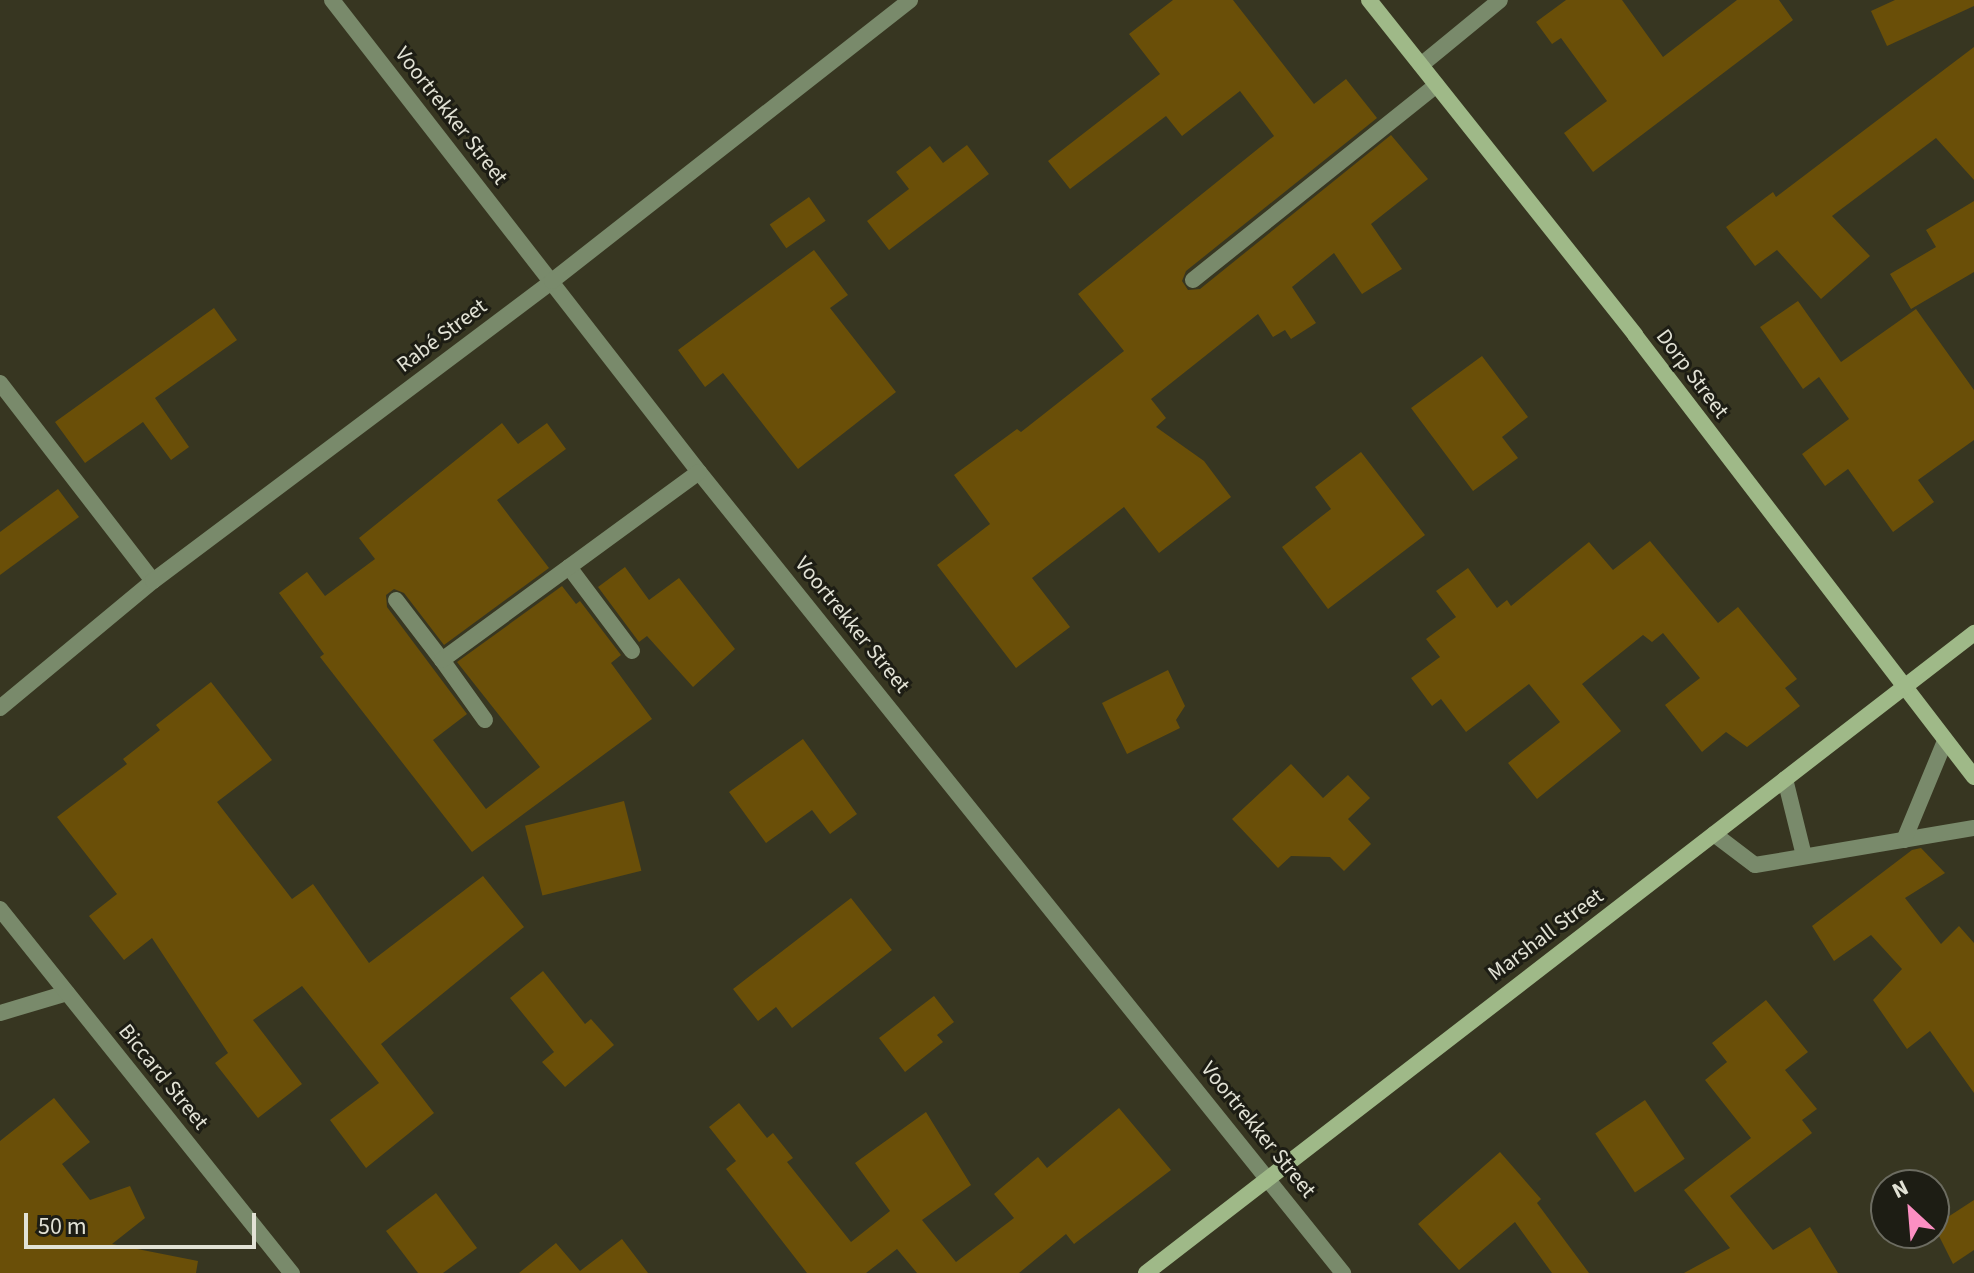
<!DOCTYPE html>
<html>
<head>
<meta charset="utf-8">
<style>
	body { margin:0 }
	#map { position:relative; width:1974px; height:1273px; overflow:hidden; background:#373621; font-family:"Source Sans 3",sans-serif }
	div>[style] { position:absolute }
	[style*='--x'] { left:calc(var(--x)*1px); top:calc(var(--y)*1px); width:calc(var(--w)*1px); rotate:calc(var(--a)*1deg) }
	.building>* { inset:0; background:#6a4f08; transform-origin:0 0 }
	.lane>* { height:16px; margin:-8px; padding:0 8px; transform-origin:8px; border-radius:8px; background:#798a6b }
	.street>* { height:16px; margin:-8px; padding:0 8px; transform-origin:8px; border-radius:8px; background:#798a6b }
	.secondary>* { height:16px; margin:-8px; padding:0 8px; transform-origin:8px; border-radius:8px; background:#9fb988 }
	span { translate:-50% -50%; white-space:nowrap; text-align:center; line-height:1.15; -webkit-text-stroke:6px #1d1d14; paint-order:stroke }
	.street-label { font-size:22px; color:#e2e2d5 }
	.north { position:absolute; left:1870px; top:1169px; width:80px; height:80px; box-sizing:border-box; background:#1d1d14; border:2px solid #6c6c61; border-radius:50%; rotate:334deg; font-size:22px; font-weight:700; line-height:32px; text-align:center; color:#e2e2d5 }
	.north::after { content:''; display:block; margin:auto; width:28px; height:36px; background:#fc8fc2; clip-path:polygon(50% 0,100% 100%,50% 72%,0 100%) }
	.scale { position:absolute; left:24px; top:1213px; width:232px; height:36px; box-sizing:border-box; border:4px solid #e2e2d5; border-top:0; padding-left:10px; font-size:24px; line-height:28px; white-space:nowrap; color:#e2e2d5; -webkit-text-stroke:6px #1d1d14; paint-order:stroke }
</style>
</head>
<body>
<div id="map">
	<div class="building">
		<div style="clip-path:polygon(1173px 0,1233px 0,1314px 104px,1346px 79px,1377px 118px,1186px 271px,1182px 281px,1188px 290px,1200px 289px,1391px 135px,1428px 179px,1371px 224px,1402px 269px,1362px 294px,1334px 253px,1292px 287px,1316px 323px,1291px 339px,1285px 330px,1273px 337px,1258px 314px,1151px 399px,1166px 418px,1156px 427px,1204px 461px,1231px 497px,1159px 553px,1124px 507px,1032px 578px,1070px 627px,1016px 668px,937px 565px,990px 524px,954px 475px,1017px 429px,1021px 432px,1124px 351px,1078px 294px,1274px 136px,1240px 91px,1182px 136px,1166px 116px,1070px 189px,1048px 161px,1160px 74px,1129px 34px)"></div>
		<div style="clip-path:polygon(1566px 0,1622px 0,1663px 57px,1737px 0,1779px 0,1793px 20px,1593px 172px,1564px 133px,1607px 101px,1561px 38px,1552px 44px,1536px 22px)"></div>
		<div style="clip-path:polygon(1895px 0,1974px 0,1974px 6px,1887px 46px,1871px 11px)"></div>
		<div style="clip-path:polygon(1974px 47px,1974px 180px,1936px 138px,1832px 216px,1870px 256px,1821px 299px,1777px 250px,1755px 266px,1726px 227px,1773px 192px,1776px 197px)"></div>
		<div style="clip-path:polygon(967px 145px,989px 174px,889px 250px,867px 221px,909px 189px,896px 172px,930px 146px,943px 163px)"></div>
		<div style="left:809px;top:197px;width:29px;height:48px;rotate:55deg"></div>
		<div style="clip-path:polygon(1974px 201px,1974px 272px,1911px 309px,1890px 274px,1936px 247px,1926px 230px)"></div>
		<div style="clip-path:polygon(814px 250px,848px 295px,830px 308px,896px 392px,798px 469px,723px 373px,705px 387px,678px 350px)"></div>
		<div style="clip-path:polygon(1798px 301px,1841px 362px,1916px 309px,1974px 390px,1974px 440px,1918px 480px,1934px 502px,1893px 532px,1848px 469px,1825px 486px,1802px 454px,1849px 419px,1819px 377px,1803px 389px,1760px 327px)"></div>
		<div style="clip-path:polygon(214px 308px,237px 340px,155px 398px,189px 447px,171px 460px,143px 422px,85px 463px,55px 422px)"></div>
		<div style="clip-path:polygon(1482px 356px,1528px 417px,1502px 437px,1518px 458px,1473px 491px,1411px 408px)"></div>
		<div style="clip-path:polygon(502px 423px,518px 444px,547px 423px,566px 449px,497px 500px,549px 568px,444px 645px,404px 593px,394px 589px,386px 595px,387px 607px,467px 714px,433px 740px,486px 809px,540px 767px,457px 662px,562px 586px,576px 604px,580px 601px,621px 655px,611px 663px,652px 719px,472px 852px,320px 657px,324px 654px,279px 593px,307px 572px,325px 596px,375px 559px,359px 538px)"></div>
		<div style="clip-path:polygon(1361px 452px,1425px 535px,1328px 609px,1282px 547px,1331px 509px,1315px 487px)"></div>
		<div style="clip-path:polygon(58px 489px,79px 517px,0 575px,0 532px)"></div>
		<div style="clip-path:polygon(1650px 541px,1718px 623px,1738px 607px,1797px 679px,1785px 688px,1800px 706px,1747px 747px,1726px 732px,1702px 752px,1665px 705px,1700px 678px,1663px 633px,1652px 642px,1643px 635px,1582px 684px,1621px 731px,1537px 799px,1508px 763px,1560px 722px,1529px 684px,1466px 732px,1441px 699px,1432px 706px,1411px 678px,1440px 657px,1426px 639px,1456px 617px,1436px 591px,1468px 568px,1497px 608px,1507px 600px,1511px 606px,1589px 542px,1613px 570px)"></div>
		<div style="clip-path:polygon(625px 567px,649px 600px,679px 578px,735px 649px,693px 687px,647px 636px,639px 642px,598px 587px)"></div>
		<div style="clip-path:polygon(1168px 670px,1185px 706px,1176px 720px,1180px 728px,1127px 754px,1102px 703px)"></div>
		<div style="clip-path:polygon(211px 682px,272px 760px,217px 802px,292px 899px,313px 884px,369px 963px,483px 876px,524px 927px,381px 1044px,434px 1113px,366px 1168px,330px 1120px,379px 1083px,302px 986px,253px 1020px,302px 1084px,258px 1118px,215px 1063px,228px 1053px,152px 938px,124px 960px,89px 916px,117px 894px,57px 817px,127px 764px,123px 759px,160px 730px,156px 725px)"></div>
		<div style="clip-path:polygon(803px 739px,857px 814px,830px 834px,812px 810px,766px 843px,729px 792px)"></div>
		<div style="clip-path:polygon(1291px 764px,1323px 798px,1348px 775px,1370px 798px,1348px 819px,1371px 844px,1344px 871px,1330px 857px,1291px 856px,1278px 868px,1232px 819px)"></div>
		<div style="left:624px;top:801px;width:72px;height:102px;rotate:76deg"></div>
		<div style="clip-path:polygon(1921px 848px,1945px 873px,1905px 898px,1941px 944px,1959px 926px,1974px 943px,1974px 1093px,1930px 1031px,1907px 1049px,1873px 1000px,1902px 969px,1871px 935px,1834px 961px,1812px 926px,1912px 850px)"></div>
		<div style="clip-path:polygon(851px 898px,892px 950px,792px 1028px,776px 1007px,758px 1021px,733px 989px)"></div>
		<div style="clip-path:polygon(543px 971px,585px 1024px,591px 1019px,614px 1045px,565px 1087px,542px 1062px,554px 1052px,510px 998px)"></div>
		<div style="clip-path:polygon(934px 996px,954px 1022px,937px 1035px,943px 1042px,905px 1072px,879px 1038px)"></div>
		<div style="clip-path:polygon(1766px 1000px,1808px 1052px,1785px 1070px,1817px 1109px,1802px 1120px,1812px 1133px,1730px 1196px,1773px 1250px,1810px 1227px,1838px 1273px,1684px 1273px,1730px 1248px,1684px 1190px,1751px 1138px,1705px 1080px,1727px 1062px,1712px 1043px)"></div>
		<div style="clip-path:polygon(54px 1098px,90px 1142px,62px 1164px,90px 1200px,130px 1186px,145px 1218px,112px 1244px,198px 1261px,196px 1273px,0 1273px,0 1141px)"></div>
		<div style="left:1645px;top:1100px;width:71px;height:60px;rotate:56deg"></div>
		<div style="clip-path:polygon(739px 1103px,767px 1138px,773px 1133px,793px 1158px,787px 1162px,851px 1242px,890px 1211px,855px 1163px,926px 1112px,971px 1185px,922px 1220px,956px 1262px,1014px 1218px,994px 1194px,1038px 1157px,1047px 1168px,1119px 1108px,1171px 1170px,1074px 1244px,1066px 1234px,1019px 1273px,917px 1273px,897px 1249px,866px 1273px,807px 1273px,726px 1169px,736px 1161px,709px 1127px)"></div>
		<div style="clip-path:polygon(1500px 1152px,1541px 1199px,1537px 1203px,1589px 1273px,1552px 1273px,1515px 1222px,1459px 1270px,1418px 1224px)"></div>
		<div style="clip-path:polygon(436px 1193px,477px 1248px,443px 1273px,418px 1273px,386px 1231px)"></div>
		<div style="clip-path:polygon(1974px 1200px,1974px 1250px,1953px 1264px,1934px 1226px)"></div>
		<div style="clip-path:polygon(622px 1239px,648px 1273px,519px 1273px,556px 1243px,580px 1271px)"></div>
	</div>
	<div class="lane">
		<div style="--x:1785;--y:779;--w:79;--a:76.1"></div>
		<div style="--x:1714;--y:834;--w:51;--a:37.1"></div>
		<div style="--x:1755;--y:865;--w:222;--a:-9.6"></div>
		<div style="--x:1904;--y:840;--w:107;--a:-67.5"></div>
		<div style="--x:0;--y:1013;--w:70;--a:-16.6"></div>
	</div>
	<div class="street">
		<div style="--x:332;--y:0;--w:598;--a:52.13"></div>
		<div style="--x:699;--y:472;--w:1028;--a:51.2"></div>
		<div style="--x:1421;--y:65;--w:102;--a:-39.4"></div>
		<div style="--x:1193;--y:280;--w:312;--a:-38.7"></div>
		<div style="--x:0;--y:383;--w:250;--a:52.3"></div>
		<div style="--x:569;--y:567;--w:105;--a:53.1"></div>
		<div style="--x:396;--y:600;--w:76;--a:52.5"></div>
		<div style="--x:0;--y:708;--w:199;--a:-39.7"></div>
		<div style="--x:153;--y:581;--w:499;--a:-36.9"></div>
		<div style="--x:552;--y:281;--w:455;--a:-38.1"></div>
		<div style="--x:485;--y:720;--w:74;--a:-125.6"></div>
		<div style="--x:442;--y:660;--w:318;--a:-36.2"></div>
		<div style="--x:0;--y:909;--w:467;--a:51.3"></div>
	</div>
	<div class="secondary">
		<div style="--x:1369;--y:0;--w:428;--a:51.5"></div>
		<div style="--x:1635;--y:335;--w:557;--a:52.51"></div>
		<div style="--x:1146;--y:1273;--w:1047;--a:-37.7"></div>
	</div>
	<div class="street-label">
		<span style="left:451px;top:116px;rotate:52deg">Voortrekker Street</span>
		<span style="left:442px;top:336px;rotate:-37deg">Rabé Street</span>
		<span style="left:1692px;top:374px;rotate:53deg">Dorp Street</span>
		<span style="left:852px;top:625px;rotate:51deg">Voortrekker Street</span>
		<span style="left:1546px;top:935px;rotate:-37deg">Marshall Street</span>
		<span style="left:163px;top:1077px;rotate:51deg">Biccard Street</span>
		<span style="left:1258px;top:1130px;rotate:51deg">Voortrekker Street</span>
	</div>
	<div class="north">N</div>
	<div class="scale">50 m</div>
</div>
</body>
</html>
